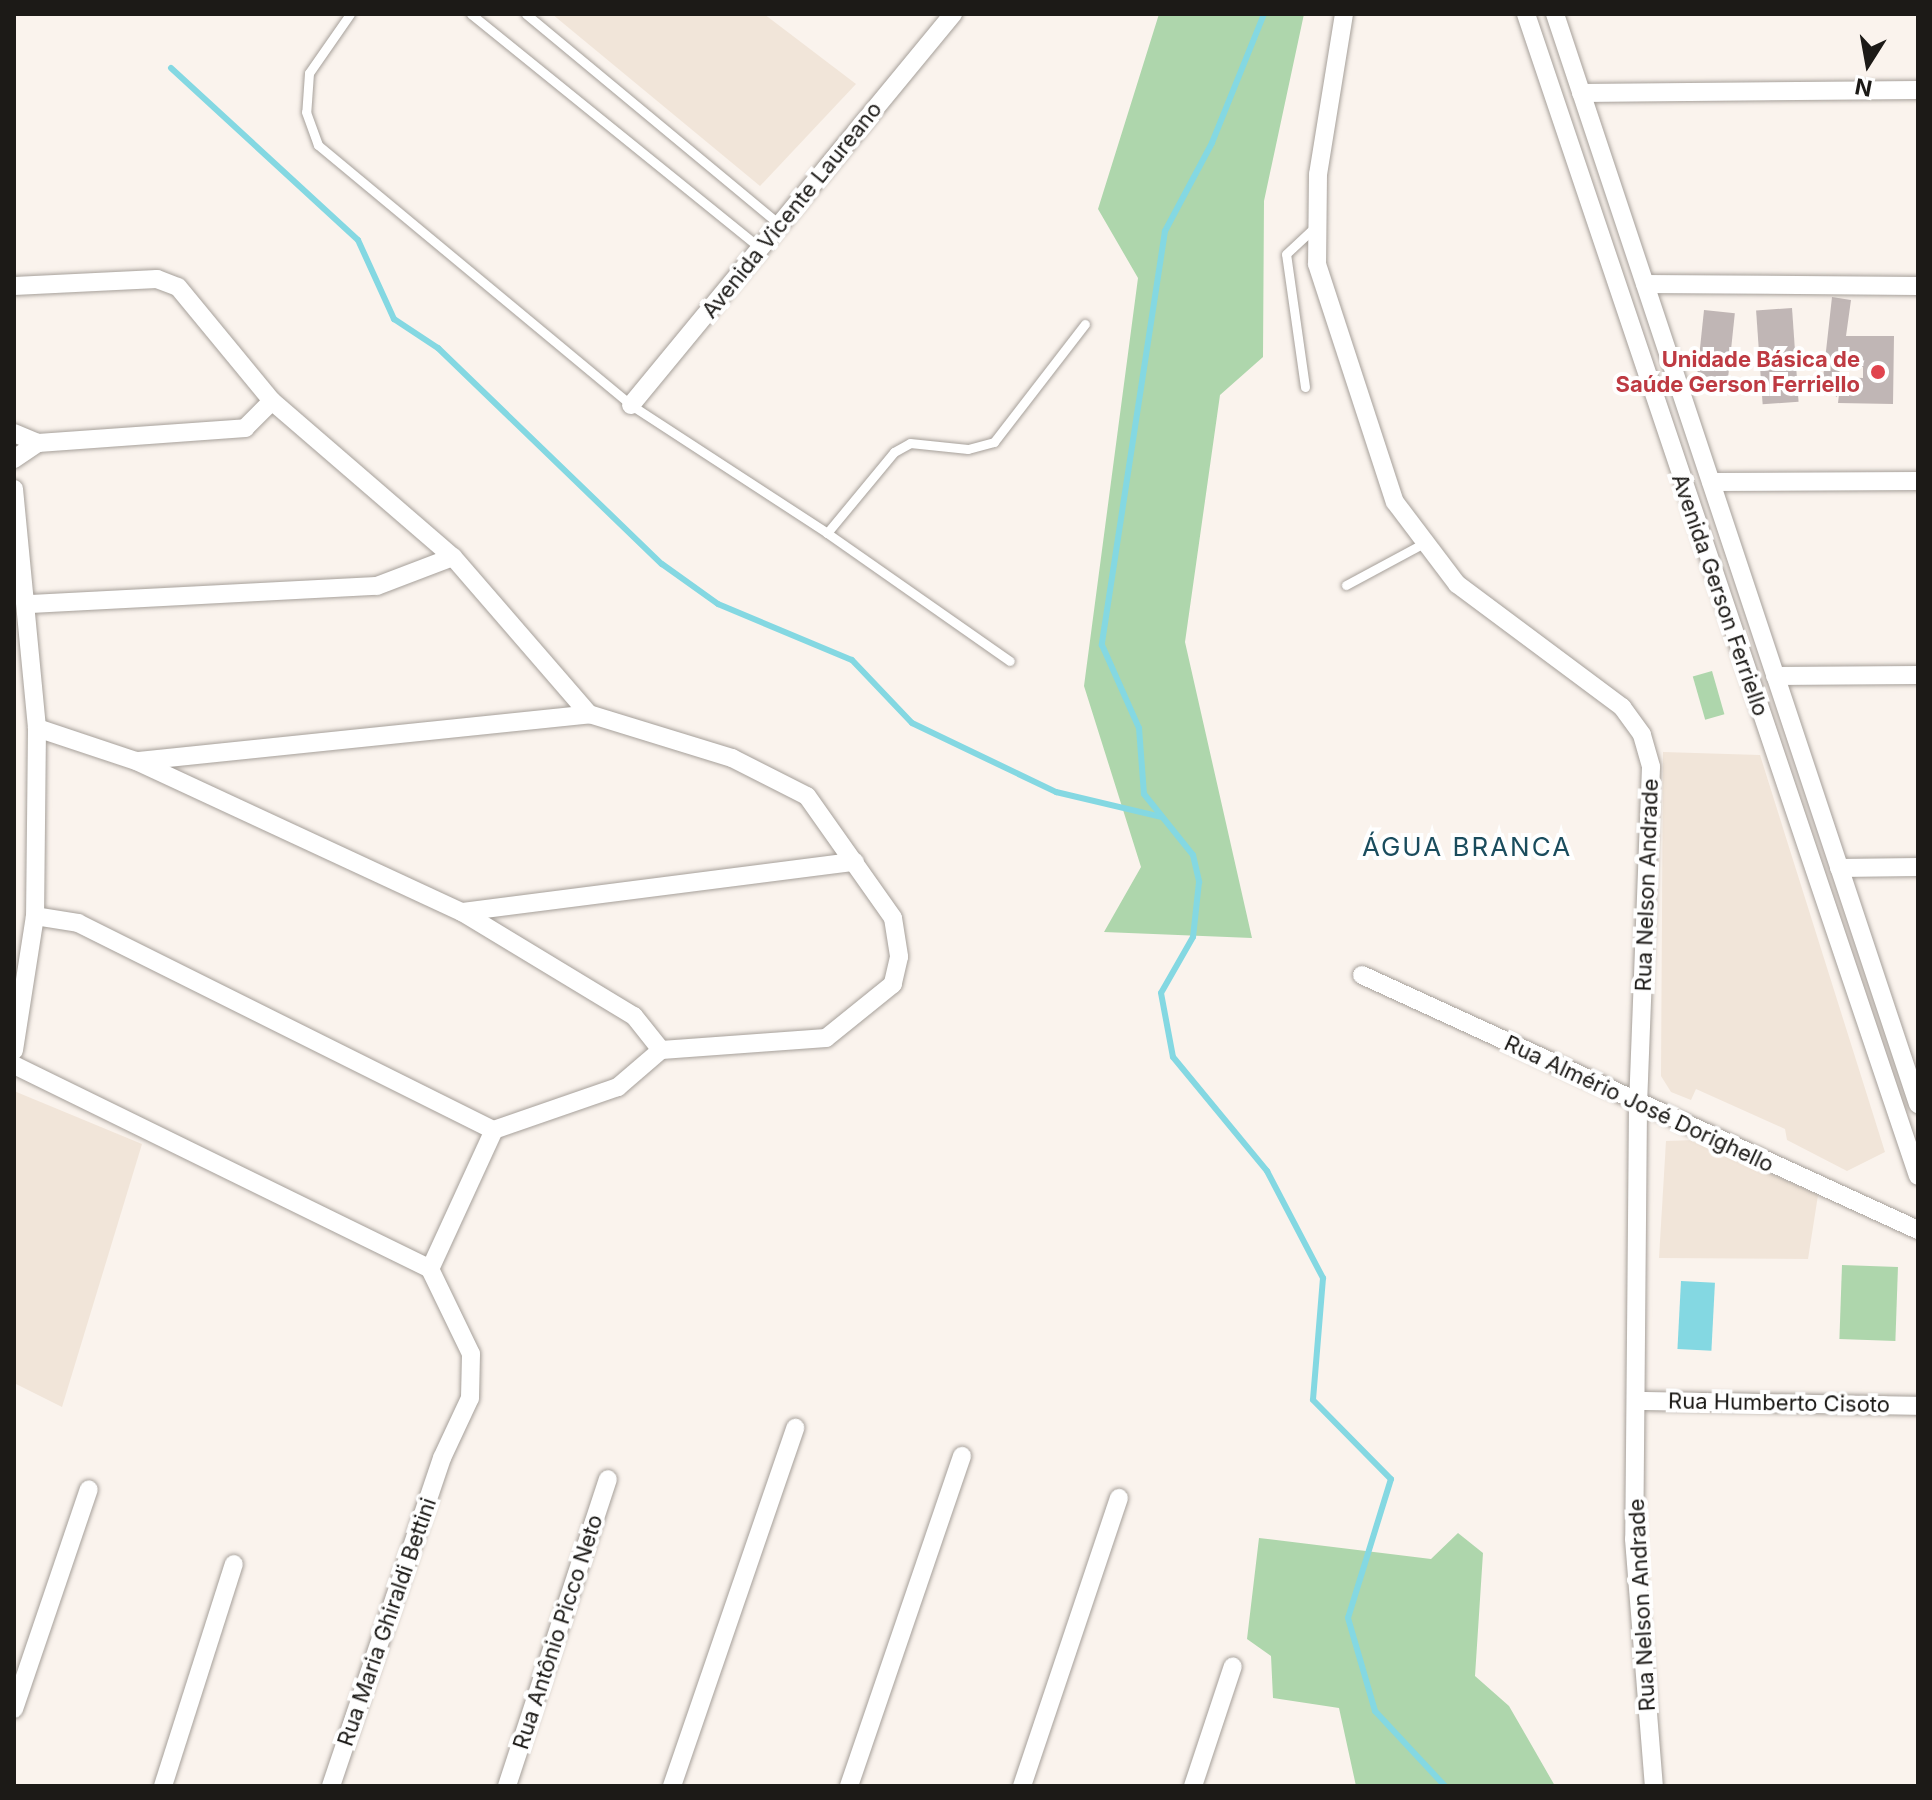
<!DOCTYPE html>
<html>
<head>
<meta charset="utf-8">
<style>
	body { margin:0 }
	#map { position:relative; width:1932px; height:1800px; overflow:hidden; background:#faf3ed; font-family:Inter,sans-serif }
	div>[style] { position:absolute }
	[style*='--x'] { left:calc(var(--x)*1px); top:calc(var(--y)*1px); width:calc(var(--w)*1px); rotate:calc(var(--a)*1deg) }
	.built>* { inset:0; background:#f1e5d9 }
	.green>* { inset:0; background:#aed6ac; transform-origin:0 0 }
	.water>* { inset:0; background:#84d8e2; transform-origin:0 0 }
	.stream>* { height:6px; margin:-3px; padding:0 3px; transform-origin:3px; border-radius:3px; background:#84d8e2 }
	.building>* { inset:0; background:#c0b6b5; transform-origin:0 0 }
	.roads { filter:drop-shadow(0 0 2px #a6a09a) drop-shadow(0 0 2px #a6a09a) }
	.lane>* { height:9px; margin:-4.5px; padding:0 4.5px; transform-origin:4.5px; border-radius:4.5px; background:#fff }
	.street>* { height:18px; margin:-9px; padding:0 9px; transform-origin:9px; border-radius:9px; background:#fff }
	.dots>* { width:22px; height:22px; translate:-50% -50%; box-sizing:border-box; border:4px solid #fff; border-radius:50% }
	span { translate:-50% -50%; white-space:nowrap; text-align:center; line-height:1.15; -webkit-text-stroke:8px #fff; paint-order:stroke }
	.street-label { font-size:22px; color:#1c1a17 }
	.health-label { font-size:22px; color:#be3a42; font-weight:700 }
	.right { translate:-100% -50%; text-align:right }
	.quarter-label { font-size:26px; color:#1a4c5d; letter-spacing:2px }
	.frame { position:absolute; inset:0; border:16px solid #1c1a17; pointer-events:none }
	.north { position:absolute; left:1828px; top:24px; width:80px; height:80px; -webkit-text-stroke:6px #fff; paint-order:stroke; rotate:191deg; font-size:22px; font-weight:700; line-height:32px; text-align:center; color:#1c1a17 }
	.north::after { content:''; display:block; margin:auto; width:28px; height:36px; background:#1c1a17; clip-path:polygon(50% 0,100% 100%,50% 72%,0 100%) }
</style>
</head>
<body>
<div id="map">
	<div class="built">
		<div style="clip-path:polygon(552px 14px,764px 14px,856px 84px,760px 186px)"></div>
		<div style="clip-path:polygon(1663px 752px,1760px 755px,1885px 1152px,1847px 1171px,1787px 1140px,1785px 1129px,1696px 1089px,1691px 1100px,1671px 1092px,1661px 1076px)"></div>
		<div style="clip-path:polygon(14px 1091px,142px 1144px,62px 1407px,14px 1383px)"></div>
		<div style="clip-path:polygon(1695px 1140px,1818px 1195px,1808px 1259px,1659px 1258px,1666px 1141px)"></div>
	</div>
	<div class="green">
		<div style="clip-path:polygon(1159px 14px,1304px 14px,1264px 201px,1263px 357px,1220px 395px,1185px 642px,1252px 938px,1104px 932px,1141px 867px,1084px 686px,1138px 278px,1098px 209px)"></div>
		<div style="left:1712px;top:671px;width:45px;height:20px;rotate:74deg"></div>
		<div style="left:1842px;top:1265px;width:56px;height:74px;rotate:2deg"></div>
		<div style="clip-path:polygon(1458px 1533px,1483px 1553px,1475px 1676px,1509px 1706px,1555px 1786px,1356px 1786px,1339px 1708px,1273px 1698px,1271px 1656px,1247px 1639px,1259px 1538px,1431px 1559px)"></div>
	</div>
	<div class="water">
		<div style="left:1681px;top:1281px;width:34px;height:68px;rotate:3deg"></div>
	</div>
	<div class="stream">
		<div style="--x:1264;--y:14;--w:139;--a:112"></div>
		<div style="--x:1212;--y:143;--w:100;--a:118.1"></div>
		<div style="--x:1165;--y:231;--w:419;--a:98.7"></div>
		<div style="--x:1102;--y:645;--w:91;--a:66"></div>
		<div style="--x:1139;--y:728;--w:66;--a:85.7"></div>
		<div style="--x:1144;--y:794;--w:78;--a:51.2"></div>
		<div style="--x:1193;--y:855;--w:28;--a:77"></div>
		<div style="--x:1199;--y:882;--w:55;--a:96.2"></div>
		<div style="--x:1193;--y:937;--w:64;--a:119.7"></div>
		<div style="--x:1161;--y:993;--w:65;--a:79.4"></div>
		<div style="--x:1173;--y:1057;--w:148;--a:50.5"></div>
		<div style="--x:1267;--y:1171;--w:121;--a:62.4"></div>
		<div style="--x:1323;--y:1278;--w:122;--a:94.7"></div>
		<div style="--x:1313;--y:1400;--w:111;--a:45.4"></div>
		<div style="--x:1391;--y:1479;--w:145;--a:107.2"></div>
		<div style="--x:1348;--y:1618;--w:97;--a:73.8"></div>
		<div style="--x:1375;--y:1711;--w:103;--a:47"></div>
		<div style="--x:171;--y:68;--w:254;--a:42.6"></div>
		<div style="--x:358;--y:240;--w:87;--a:65.5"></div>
		<div style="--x:394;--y:319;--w:53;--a:33.4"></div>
		<div style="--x:438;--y:348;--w:311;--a:44"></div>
		<div style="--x:662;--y:564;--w:69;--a:35.5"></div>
		<div style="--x:718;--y:604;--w:145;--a:22.7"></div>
		<div style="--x:852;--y:660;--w:87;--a:46.4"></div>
		<div style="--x:912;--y:723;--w:160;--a:25.6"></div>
		<div style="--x:1056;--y:792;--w:109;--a:13.3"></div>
	</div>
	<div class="building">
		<div style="clip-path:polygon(1832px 297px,1851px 300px,1846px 336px,1894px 336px,1893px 404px,1838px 403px,1841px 377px,1863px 378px,1863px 367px,1840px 366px,1837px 397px,1822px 387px)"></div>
		<div style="left:1792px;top:308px;width:94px;height:36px;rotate:86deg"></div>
		<div style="left:1704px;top:310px;width:31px;height:66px;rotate:6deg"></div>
	</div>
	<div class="roads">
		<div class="lane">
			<div style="--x:350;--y:14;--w:72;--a:124.8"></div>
			<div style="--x:309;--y:73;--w:39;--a:94"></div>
			<div style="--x:306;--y:112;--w:35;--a:70"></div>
			<div style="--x:318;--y:145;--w:407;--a:39.7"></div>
			<div style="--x:631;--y:405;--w:234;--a:33.1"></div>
			<div style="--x:827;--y:533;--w:105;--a:-50.4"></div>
			<div style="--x:894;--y:452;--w:18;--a:-29"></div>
			<div style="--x:910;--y:443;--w:58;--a:5.9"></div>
			<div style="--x:968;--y:449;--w:27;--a:-15"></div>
			<div style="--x:994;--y:442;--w:149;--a:-52.4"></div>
			<div style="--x:471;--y:14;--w:372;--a:39"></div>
			<div style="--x:526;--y:14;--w:330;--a:39.7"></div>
			<div style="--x:1305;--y:387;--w:134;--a:-98.1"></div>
			<div style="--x:1286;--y:254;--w:41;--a:-43"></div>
			<div style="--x:827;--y:533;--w:223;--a:35"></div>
			<div style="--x:1346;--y:585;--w:86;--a:-28.3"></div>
		</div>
		<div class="street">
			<div style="--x:1344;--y:14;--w:162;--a:99.2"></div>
			<div style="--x:1318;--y:174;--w:90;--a:90.6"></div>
			<div style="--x:1317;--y:264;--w:250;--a:71.9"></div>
			<div style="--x:1395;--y:502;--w:103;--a:52.9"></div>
			<div style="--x:1457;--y:584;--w:206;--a:36.7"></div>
			<div style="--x:1622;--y:707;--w:34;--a:54"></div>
			<div style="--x:1642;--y:735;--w:33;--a:74"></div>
			<div style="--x:1651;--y:767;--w:339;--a:92.2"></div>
			<div style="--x:1638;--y:1106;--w:433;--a:90.5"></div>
			<div style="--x:1634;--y:1539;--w:248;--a:85.4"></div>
			<div style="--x:1526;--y:14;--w:1226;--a:71.36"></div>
			<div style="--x:1555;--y:14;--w:1149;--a:71.58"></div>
			<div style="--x:1581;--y:93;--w:337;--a:-0.5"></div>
			<div style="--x:1645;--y:284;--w:273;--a:0.4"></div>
			<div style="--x:14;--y:286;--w:143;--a:-2.8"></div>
			<div style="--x:157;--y:279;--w:22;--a:21"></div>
			<div style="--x:178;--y:287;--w:148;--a:50.5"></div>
			<div style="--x:272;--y:401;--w:239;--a:40.8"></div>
			<div style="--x:453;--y:557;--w:208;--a:49.1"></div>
			<div style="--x:589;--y:714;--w:150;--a:17.1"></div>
			<div style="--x:732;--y:758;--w:84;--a:26.9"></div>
			<div style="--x:807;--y:796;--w:149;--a:54.8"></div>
			<div style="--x:893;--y:918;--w:39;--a:81"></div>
			<div style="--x:899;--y:957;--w:28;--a:103"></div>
			<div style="--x:893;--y:984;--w:86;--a:141.1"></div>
			<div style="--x:826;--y:1038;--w:165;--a:175.8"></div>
			<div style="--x:661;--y:1050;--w:57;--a:139.3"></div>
			<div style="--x:618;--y:1087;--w:131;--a:160.9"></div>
			<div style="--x:494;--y:1130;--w:153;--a:114.7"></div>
			<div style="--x:631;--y:405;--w:507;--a:-50.53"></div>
			<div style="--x:14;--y:433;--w:26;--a:23"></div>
			<div style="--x:38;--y:443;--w:208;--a:-4.1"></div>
			<div style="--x:245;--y:428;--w:38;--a:-45"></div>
			<div style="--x:14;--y:459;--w:29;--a:-34"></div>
			<div style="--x:1711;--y:482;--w:207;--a:-0.3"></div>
			<div style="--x:14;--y:489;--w:240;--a:84.5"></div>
			<div style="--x:37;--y:728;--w:188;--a:90.6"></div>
			<div style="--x:35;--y:916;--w:136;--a:98.9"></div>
			<div style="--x:30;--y:604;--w:347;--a:-3"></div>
			<div style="--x:377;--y:586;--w:81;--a:-20.9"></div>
			<div style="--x:1775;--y:676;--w:143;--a:-0.4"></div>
			<div style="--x:37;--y:728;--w:104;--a:18.4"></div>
			<div style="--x:136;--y:761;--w:359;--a:24.9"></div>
			<div style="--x:462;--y:912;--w:201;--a:31.2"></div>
			<div style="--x:634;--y:1016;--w:43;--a:51.5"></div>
			<div style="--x:138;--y:761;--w:453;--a:-5.9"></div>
			<div style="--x:1839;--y:868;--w:79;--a:-0.7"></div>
			<div style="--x:462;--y:912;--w:396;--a:-7.3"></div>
			<div style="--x:35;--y:916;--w:44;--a:9.2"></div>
			<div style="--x:78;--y:923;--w:465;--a:26.5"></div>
			<div style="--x:1362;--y:975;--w:612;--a:24.64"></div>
			<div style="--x:14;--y:1065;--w:463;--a:26.1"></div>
			<div style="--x:430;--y:1269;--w:94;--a:64.2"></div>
			<div style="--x:471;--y:1354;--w:44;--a:91.3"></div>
			<div style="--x:470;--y:1398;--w:66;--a:115"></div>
			<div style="--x:442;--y:1458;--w:346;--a:108.7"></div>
			<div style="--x:1640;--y:1401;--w:278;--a:1"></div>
			<div style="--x:14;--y:1709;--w:232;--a:-71.2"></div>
			<div style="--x:163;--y:1786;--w:233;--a:-72.3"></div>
			<div style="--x:507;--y:1786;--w:323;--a:-71.8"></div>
			<div style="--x:672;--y:1786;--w:379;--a:-71"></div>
			<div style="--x:849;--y:1786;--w:349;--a:-71.1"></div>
			<div style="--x:1022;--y:1786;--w:304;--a:-71.4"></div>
			<div style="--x:1193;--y:1786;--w:126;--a:-71.6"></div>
		</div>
	</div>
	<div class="dots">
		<div style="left:1878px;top:372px;background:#e0444e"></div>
	</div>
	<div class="street-label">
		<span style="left:792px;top:210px;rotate:-51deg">Avenida Vicente Laureano</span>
		<span style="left:1720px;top:595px;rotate:71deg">Avenida Gerson Ferriello</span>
		<span style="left:1647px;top:885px;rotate:-88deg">Rua Nelson Andrade</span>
		<span style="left:1639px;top:1104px;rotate:25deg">Rua Almério José Dorighello</span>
		<span style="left:1779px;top:1403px;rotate:1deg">Rua Humberto Cisoto</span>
		<span style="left:1642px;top:1605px;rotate:-93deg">Rua Nelson Andrade</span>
		<span style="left:387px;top:1622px;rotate:-71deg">Rua Maria Ghiraldi Bettini</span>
		<span style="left:558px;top:1632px;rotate:-72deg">Rua Antônio Picco Neto</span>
	</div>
	<div class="health-label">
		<span class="right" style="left:1860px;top:372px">Unidade Básica de<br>Saúde Gerson Ferriello</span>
	</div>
	<div class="quarter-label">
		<span style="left:1467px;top:847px">ÁGUA BRANCA</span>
	</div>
	<div class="frame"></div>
	<div class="north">N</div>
</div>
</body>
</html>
